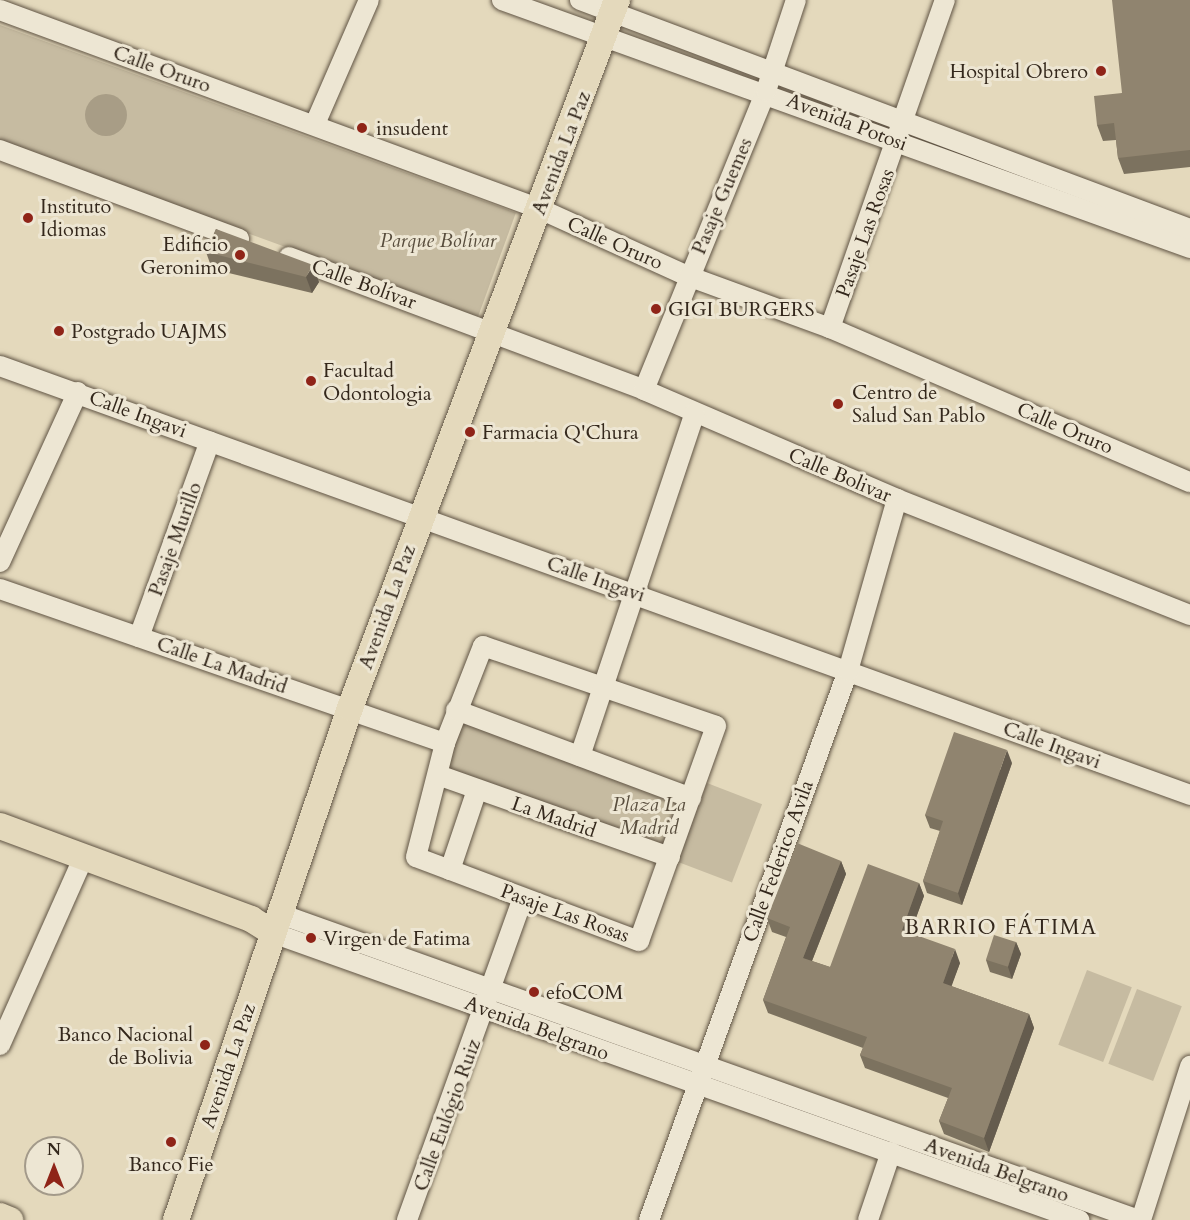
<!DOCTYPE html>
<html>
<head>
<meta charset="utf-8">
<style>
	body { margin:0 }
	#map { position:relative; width:1190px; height:1220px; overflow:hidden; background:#e4d9bc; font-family:Cardo,serif }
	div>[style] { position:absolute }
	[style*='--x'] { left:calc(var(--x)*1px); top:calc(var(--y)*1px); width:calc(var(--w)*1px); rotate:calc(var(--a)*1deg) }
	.green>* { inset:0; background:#c6bba1; transform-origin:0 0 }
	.water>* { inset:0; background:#a89d86 }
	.round { border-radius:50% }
	.roads { filter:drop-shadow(0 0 2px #605444) drop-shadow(0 0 2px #605444) }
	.minor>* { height:20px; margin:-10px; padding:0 10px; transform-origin:10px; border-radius:10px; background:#ede6d3 }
	.major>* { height:26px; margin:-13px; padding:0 13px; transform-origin:13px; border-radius:13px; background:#e4d9bc }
	.wall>* { inset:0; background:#7c725f }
	.shaded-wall>* { inset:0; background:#655c4e }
	.building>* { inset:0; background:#90846f; transform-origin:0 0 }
	.dots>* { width:16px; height:16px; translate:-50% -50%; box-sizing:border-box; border:3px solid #ede6d3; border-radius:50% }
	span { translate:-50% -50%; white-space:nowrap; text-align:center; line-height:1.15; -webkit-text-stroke:6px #ede6d3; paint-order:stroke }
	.street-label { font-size:20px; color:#34281c }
	.poi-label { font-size:20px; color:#34281c }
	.right { translate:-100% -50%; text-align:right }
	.left { translate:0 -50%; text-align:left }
	.park-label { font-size:20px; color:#584d3d; font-style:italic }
	.neighbourhood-label { font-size:21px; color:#34281c; letter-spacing:1.5px }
	.north { position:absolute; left:24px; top:1136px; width:60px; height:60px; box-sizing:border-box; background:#ede6d3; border:2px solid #a39a8a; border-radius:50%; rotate:0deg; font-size:16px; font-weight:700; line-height:24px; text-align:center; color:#34281c }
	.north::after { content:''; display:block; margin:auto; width:21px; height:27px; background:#8f2418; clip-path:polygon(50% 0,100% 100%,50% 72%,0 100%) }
</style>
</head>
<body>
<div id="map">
	<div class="green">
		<div style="left:0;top:25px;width:549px;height:111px;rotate:20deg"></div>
		<div style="left:462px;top:723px;width:238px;height:50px;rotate:19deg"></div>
		<div style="left:707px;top:783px;width:59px;height:84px;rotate:21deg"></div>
		<div style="left:1087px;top:970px;width:48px;height:80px;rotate:21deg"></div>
		<div style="left:1137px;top:989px;width:48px;height:80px;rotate:21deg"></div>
	</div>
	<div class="water">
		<div class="round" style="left:85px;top:94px;width:42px;height:42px"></div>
	</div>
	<div class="roads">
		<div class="minor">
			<div style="--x:502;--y:0;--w:731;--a:19.82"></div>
			<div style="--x:580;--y:0;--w:652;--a:20.58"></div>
			<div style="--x:0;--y:10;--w:576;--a:20.23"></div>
			<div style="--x:540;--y:209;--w:162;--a:24.4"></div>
			<div style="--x:688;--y:276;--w:151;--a:20.1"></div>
			<div style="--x:830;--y:328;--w:392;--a:23.2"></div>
			<div style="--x:315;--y:124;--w:135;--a:-66.5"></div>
			<div style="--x:0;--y:150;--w:255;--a:20.4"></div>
			<div style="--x:289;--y:257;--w:379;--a:20.5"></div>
			<div style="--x:644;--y:390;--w:275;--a:23.3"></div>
			<div style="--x:897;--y:499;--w:315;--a:21.6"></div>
			<div style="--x:830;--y:328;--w:348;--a:-70.7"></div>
			<div style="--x:0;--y:366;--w:1265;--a:19.82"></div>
			<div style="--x:644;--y:390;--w:323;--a:-67.8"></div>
			<div style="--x:766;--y:91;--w:96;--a:-71.8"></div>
			<div style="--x:0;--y:562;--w:187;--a:-65.4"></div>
			<div style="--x:0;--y:589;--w:471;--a:19.1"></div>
			<div style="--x:139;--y:637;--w:208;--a:-70.1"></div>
			<div style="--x:483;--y:646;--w:246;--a:18.9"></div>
			<div style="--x:716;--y:726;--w:228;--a:109.7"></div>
			<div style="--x:639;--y:941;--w:238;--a:-159.4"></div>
			<div style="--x:416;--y:857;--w:118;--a:-75.7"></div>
			<div style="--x:445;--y:743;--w:104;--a:-68.6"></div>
			<div style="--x:456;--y:710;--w:251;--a:20.5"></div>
			<div style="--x:580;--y:756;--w:362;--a:-71.5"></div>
			<div style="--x:438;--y:775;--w:246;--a:19.5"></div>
			<div style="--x:450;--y:870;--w:84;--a:-71.4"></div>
			<div style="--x:280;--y:914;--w:912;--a:19.61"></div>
			<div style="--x:273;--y:933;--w:856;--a:19.6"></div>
			<div style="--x:0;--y:1045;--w:207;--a:-66"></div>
			<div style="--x:407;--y:1220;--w:342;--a:-70.2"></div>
			<div style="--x:649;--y:1220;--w:584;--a:-70.08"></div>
			<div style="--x:848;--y:671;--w:179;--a:-74.1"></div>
			<div style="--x:868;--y:1220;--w:72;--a:-71.3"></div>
			<div style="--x:1141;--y:1220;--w:162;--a:-72.3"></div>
		</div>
		<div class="major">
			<div style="--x:0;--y:826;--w:268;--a:20.3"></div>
			<div style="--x:251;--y:919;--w:26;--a:32"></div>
			<div style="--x:0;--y:1216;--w:11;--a:22"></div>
			<div style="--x:176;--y:1220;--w:541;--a:-71.23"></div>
			<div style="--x:350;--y:708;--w:757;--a:-69.34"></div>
		</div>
	</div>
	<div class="wall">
		<div style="clip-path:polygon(1190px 0,1190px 167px,1124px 174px,1118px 158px,1116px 140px,1103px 141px,1097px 125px,1122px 93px)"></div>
		<div style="clip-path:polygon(216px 229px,319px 282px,312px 293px,212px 269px,206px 252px)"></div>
		<div style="clip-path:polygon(1012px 763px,962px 905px,927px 893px,923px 881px,940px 831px,930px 828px,925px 815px)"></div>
		<div style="clip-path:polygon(841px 861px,846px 874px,812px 961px,830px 967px,919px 883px,924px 896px,910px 933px,960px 963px,951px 986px,1029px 1014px,1034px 1028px,989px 1152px,944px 1134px,939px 1121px,948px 1098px,865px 1068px,860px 1055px,863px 1048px,768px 1013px,763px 1000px,786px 937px,772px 932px,767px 918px)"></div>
		<div style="clip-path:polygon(1016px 942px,1021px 954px,1012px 979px,990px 972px,986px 960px)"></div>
	</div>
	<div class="shaded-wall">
		<div style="clip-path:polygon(313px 265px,319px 282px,312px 293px,306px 277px)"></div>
		<div style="clip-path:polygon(1007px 750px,1012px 763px,962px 905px,958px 893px)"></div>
		<div style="clip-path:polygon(841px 861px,846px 874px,808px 971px,803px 958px)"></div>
		<div style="clip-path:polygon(919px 883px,924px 896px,907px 943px,902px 930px)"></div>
		<div style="clip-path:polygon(1016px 942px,1021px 954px,1012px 979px,1008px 967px)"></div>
		<div style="clip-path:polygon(955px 949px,960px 963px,948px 996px,943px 983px)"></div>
		<div style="clip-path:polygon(1029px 1014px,1034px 1028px,989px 1152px,984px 1138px)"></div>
	</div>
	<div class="building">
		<div style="clip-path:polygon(1112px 0,1190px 0,1190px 150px,1118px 158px,1114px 123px,1097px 125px,1094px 96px,1122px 93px)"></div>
		<div style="clip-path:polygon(216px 229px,313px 265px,306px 277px,206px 252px)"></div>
		<div style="clip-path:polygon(954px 732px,1007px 750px,958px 893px,923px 881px,943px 821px,925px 815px)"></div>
		<div style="clip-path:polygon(797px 843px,841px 861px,803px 958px,830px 967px,868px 864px,919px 883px,902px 930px,955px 949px,943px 983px,1029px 1014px,984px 1138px,939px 1121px,952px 1088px,860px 1055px,867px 1037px,763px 1000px,790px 927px,767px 918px)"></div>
		<div style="left:994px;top:935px;width:23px;height:26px;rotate:18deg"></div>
	</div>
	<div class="dots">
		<div style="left:1101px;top:71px;background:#8f2418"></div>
		<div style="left:362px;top:128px;background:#8f2418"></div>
		<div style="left:28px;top:218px;background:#8f2418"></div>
		<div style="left:240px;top:255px;background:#8f2418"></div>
		<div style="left:656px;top:309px;background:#8f2418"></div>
		<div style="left:59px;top:331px;background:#8f2418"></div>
		<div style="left:311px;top:381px;background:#8f2418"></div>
		<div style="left:838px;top:404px;background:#8f2418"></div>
		<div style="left:470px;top:432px;background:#8f2418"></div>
		<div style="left:311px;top:938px;background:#8f2418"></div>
		<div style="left:534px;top:992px;background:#8f2418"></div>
		<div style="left:205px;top:1045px;background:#8f2418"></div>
		<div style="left:171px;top:1142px;background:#8f2418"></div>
	</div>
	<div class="street-label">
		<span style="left:162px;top:69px;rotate:20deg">Calle Oruro</span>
		<span style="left:847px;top:122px;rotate:21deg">Avenida Potosi</span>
		<span style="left:561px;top:153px;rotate:-69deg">Avenida La Paz</span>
		<span style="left:722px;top:196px;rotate:-67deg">Pasaje Guemes</span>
		<span style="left:865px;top:233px;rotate:-70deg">Pasaje Las Rosas</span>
		<span style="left:615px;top:243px;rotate:24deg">Calle Oruro</span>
		<span style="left:364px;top:284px;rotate:20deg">Calle Bolívar</span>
		<span style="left:138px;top:414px;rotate:20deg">Calle Ingavi</span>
		<span style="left:1065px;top:428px;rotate:23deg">Calle Oruro</span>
		<span style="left:840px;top:475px;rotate:23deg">Calle Bolivar</span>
		<span style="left:175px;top:539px;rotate:-70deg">Pasaje Murillo</span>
		<span style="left:596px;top:579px;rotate:19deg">Calle Ingavi</span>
		<span style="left:387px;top:607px;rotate:-70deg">Avenida La Paz</span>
		<span style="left:222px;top:665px;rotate:19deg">Calle La Madrid</span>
		<span style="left:1052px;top:745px;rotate:20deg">Calle Ingavi</span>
		<span style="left:554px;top:817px;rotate:19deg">La Madrid</span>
		<span style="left:778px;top:861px;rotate:-70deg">Calle Federico Avila</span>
		<span style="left:565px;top:913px;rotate:20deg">Pasaje Las Rosas</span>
		<span style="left:537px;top:1028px;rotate:20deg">Avenida Belgrano</span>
		<span style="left:228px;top:1066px;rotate:-71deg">Avenida La Paz</span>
		<span style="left:447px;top:1115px;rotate:-70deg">Calle Eulógio Ruiz</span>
		<span style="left:997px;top:1170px;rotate:20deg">Avenida Belgrano</span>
	</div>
	<div class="poi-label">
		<span class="right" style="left:1088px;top:71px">Hospital Obrero</span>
		<span class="left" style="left:376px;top:128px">insudent</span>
		<span class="left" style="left:40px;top:218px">Instituto<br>Idiomas</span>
		<span class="right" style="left:228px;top:256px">Edificio<br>Geronimo</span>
		<span class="left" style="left:668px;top:309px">GIGI BURGERS</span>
		<span class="left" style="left:71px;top:331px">Postgrado UAJMS</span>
		<span class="left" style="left:323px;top:382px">Facultad<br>Odontologia</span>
		<span class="left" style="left:852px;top:404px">Centro de<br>Salud San Pablo</span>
		<span class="left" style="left:482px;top:432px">Farmacia Q'Chura</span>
		<span class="left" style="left:323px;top:938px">Virgen de Fatima</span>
		<span class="left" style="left:546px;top:992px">efoCOM</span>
		<span class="right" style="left:193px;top:1046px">Banco Nacional<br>de Bolivia</span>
		<span style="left:171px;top:1164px">Banco Fie</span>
	</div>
	<div class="park-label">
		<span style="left:438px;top:240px">Parque Bolívar</span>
		<span style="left:649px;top:816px">Plaza La<br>Madrid</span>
	</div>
	<div class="neighbourhood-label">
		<span style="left:1001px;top:928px">BARRIO FÁTIMA</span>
	</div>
	<div class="north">N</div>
</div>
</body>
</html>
